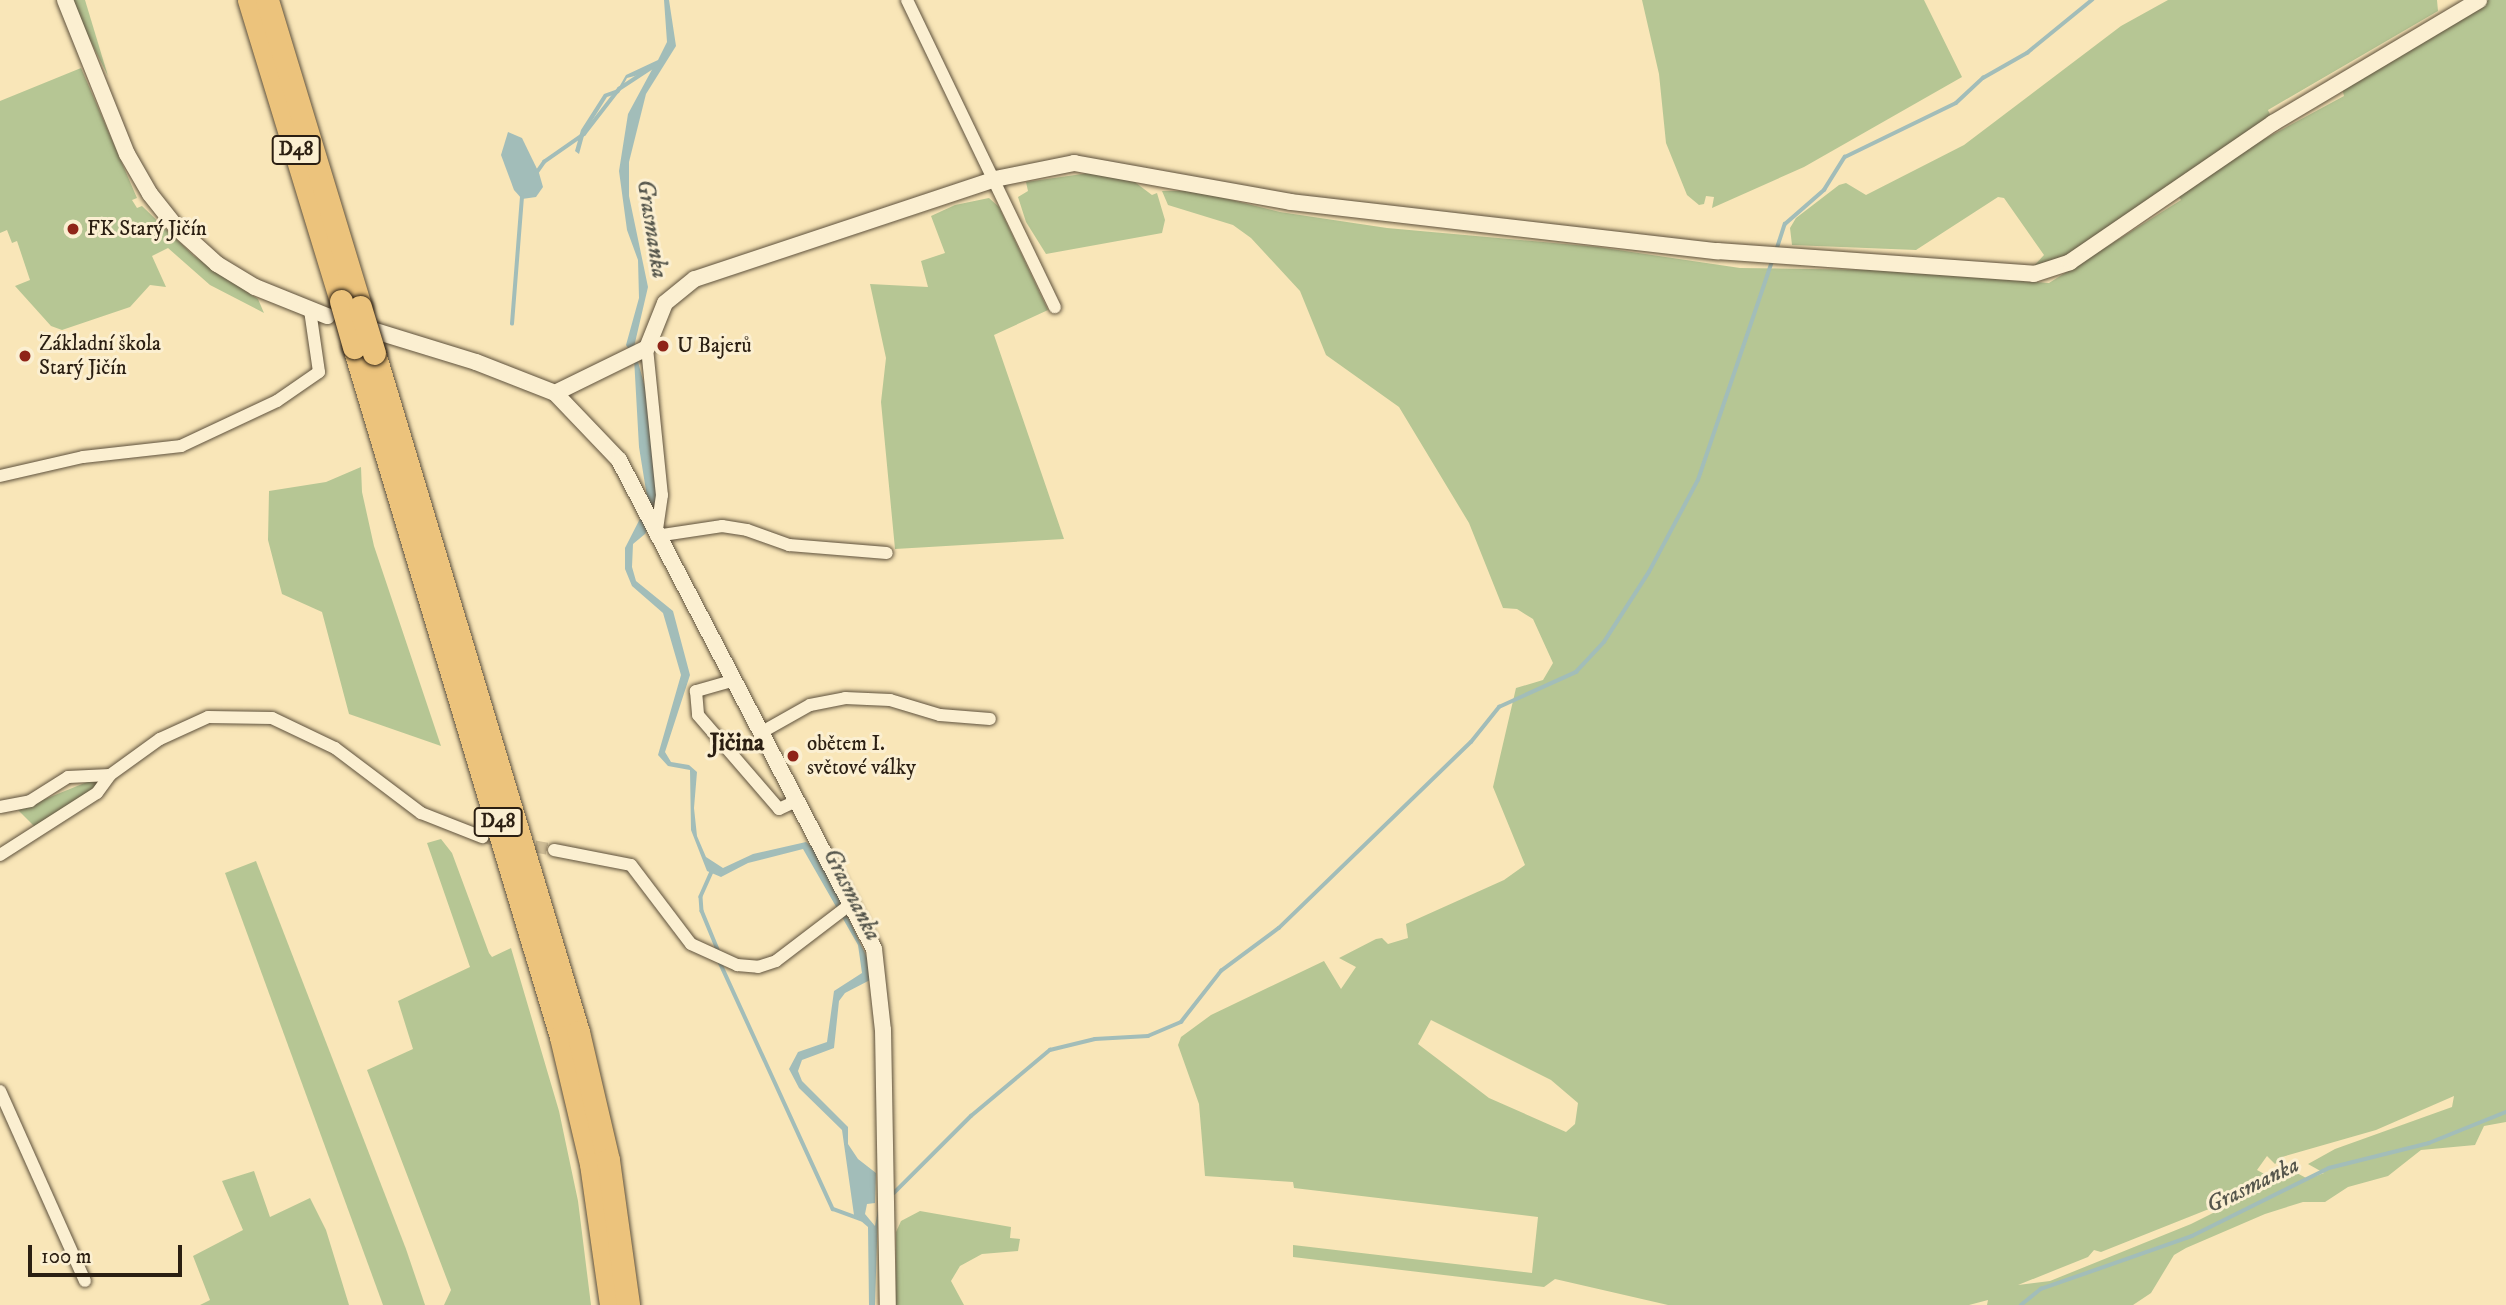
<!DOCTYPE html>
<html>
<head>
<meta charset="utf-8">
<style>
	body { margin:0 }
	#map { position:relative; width:2506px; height:1305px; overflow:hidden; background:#f9e6b8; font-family:"IM FELL DW Pica",serif }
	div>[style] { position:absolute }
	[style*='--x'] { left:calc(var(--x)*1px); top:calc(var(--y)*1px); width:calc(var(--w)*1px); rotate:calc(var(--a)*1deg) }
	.green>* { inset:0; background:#b6c694 }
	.water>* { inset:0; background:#a2bdb9 }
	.stream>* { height:3.5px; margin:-1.75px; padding:0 1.75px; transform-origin:1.75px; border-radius:1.75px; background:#a2bdb9 }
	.minor-tunnel>* { height:12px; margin-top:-6px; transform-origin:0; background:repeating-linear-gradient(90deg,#d0be97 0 12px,transparent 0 18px) }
	.roads { filter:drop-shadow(0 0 2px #5e513c) drop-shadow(0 0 2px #5e513c) }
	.minor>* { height:12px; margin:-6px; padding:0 6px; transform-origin:6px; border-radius:6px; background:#fbefd1 }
	.tertiary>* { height:16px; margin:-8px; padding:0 8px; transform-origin:8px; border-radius:8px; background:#fbefd1 }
	.motorway>* { height:23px; margin:-11.5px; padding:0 11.5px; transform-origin:11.5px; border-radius:11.5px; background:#ecc37c }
	.bridges { filter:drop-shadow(0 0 2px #2b1f12) drop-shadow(0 0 2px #2b1f12) }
	.motorway-bridge>* { height:23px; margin:-11.5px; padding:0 11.5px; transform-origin:11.5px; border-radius:11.5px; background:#ecc37c }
	.dots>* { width:19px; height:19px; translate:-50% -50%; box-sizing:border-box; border:4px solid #fbefd1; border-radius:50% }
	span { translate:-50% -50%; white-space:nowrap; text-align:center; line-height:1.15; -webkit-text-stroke:6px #fbefd1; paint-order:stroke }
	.shield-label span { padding:2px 5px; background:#fbefd1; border:2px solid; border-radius:5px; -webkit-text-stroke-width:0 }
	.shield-label { font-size:19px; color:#2b1f12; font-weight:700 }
	.poi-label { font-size:21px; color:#2b1f12 }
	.left { translate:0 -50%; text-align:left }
	.water-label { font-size:23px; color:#55564c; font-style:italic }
	.quarter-label { font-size:24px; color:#2b1f12; font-weight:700 }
	.scale { position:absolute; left:28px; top:1245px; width:154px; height:32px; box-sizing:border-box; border:4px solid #2b1f12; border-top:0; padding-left:9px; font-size:21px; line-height:24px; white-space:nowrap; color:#2b1f12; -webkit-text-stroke:5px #fbefd1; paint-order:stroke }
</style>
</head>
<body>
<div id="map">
	<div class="green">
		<div style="clip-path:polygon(70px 0,85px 0,108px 76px)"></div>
		<div style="clip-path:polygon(1642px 0,1924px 0,1962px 77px,1804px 167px,1712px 208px,1714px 197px,1706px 196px,1704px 204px,1699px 205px,1687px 195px,1666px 143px,1659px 74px)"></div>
		<div style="clip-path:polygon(evenodd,2168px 0,2437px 0,2438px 11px,2268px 110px,2271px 117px,2255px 144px,2344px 96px,2342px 88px,2488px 0,2506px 0,2506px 1122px,2484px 1126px,2475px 1145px,2421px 1150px,2388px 1176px,2348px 1187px,2325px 1202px,2303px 1202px,2265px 1214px,2186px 1248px,2174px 1255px,2151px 1293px,2133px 1305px,1987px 1305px,1988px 1300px,1969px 1305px,1668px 1305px,1555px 1279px,1544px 1287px,1293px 1257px,1293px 1245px,1532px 1273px,1538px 1217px,1294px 1188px,1293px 1182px,1205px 1176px,1199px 1104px,1178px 1045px,1181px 1037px,1211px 1015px,1324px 961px,1341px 989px,1356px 967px,1339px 958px,1376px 939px,1382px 938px,1388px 944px,1408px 938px,1406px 924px,1504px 880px,1525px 865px,1493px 787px,1516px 688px,1543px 680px,1553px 663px,1533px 619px,1517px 609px,1503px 608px,1469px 523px,1399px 407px,1326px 355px,1300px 291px,1251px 238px,1233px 225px,1168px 205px,1162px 191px,1195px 191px,1280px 212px,1387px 228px,1598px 247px,1740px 268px,1874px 270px,2049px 283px,2181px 200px,2172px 186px,2077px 251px,2032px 268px,2044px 255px,2004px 198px,1998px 197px,1916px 250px,1792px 245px,1790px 228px,1796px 218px,1839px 185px,1846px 183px,1866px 195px,1964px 145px,2121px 26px,2168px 0,1431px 1020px,1551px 1080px,1578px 1103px,1575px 1124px,1566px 1132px,1489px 1098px,1418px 1044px,1431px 1020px,2168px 0,2454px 1096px,2452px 1107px,2335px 1149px,2308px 1164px,2324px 1173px,2308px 1179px,2295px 1172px,2191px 1224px,2050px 1281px,2018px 1285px,2088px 1257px,2094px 1250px,2101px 1252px,2209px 1209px,2268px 1176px,2257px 1170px,2267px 1156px,2275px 1164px,2282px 1157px,2376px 1130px,2454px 1096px)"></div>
		<div style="clip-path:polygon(81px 68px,137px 198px,132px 200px,137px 208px,142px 206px,194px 256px,258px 299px,264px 313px,210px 285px,168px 248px,152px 256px,166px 287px,150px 285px,130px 307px,62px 330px,51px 326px,15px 286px,30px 280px,17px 241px,12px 243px,7px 230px,0 233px,0 101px)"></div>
		<div style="clip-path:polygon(1089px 173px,1132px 180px,1152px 195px,1157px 193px,1165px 220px,1162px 233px,1046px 254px,1026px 222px,1018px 197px,1028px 191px,1026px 182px)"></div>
		<div style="clip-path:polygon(989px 198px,999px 207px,1048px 310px,994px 335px,1064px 539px,895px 549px,881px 402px,886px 358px,870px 284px,928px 287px,921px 261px,945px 253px,931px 216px,955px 205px)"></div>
		<div style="clip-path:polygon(361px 467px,362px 492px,374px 546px,441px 746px,349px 714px,322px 612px,282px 594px,268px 540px,269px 491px,326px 482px)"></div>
		<div style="clip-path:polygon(97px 778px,101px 784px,35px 827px,18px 810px)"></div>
		<div style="clip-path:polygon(441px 839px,452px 853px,489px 953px,492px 957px,511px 948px,559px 1111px,578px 1201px,591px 1305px,444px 1305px,451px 1290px,367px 1070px,413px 1049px,398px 1001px,470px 967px,427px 843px)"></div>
		<div style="clip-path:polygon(256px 861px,406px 1249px,425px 1305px,383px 1305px,225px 873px)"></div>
		<div style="clip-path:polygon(254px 1171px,270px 1217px,310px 1198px,326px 1230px,349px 1305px,200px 1305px,210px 1300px,193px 1256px,243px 1230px,222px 1181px)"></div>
		<div style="clip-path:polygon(920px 1211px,1011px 1227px,1010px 1238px,1020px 1239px,1018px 1251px,982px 1254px,960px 1266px,951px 1281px,964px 1305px,896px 1305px,896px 1232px,901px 1221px)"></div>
	</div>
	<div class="water">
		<div style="clip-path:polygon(664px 0,669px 0,676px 46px,646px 94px,629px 162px,629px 196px,648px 287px,634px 347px,650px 406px,657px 498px,654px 517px,645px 534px,633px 544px,632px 567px,636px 581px,673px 611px,690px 675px,665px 752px,671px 762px,689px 765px,697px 772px,694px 808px,697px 836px,706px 857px,723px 868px,753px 854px,806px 842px,817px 851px,869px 962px,870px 980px,845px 993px,839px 1001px,834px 1048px,802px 1060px,798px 1071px,802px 1081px,848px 1127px,848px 1144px,858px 1159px,876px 1173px,875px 1203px,867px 1204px,865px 1214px,875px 1226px,878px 1210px,875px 1305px,869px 1305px,868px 1227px,854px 1215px,842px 1130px,799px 1088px,789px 1069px,798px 1052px,827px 1042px,834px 991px,862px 973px,858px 945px,803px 849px,748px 863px,721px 877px,707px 871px,691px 830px,690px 770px,668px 766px,658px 755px,681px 675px,663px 613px,632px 586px,625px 569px,625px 548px,648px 503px,639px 447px,634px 358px,626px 345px,639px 298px,638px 260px,627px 230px,619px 171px,628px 114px,655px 64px,646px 73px,627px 78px,619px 93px,607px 97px,585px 132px,579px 154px,575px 151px,581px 130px,604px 94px,618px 89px,626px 75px,658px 60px,667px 42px)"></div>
		<div style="clip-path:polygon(508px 132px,522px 138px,539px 173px,543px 187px,536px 197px,522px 199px,514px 190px,501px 155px)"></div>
	</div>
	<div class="stream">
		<div style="--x:535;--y:175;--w:16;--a:-55"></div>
		<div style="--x:544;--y:162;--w:49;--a:-35"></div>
		<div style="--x:584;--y:134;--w:57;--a:-52.1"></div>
		<div style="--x:619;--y:89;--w:45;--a:-33.3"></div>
		<div style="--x:1776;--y:251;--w:28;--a:-72"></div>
		<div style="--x:1785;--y:224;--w:52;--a:-41.1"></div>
		<div style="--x:1824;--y:190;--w:39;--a:-58"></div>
		<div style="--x:1845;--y:157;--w:123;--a:-25.9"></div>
		<div style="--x:1956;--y:103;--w:37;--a:-43"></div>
		<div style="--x:1983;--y:78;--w:51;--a:-29.6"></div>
		<div style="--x:2027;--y:53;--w:84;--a:-39.2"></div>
		<div style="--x:512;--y:324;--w:127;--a:-85.5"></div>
		<div style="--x:712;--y:872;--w:27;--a:114"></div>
		<div style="--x:701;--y:897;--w:14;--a:86"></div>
		<div style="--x:702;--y:911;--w:44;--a:67.5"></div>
		<div style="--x:719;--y:960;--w:274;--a:65.4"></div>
		<div style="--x:833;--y:1209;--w:30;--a:20"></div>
		<div style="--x:894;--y:1193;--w:109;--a:-45"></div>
		<div style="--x:971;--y:1116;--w:103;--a:-39.9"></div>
		<div style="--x:1050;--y:1050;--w:46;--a:-13.7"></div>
		<div style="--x:1095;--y:1039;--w:53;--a:-3.2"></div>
		<div style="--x:1148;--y:1036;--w:36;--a:-23"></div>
		<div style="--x:1181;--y:1022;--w:65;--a:-51.9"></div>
		<div style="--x:1221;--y:971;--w:72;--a:-36.6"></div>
		<div style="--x:1279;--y:928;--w:267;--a:-44.1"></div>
		<div style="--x:1471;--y:742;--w:45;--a:-51.3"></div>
		<div style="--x:1499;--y:707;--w:85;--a:-24.4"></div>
		<div style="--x:1576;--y:672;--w:41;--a:-47"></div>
		<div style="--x:1604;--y:642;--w:83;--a:-57.3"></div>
		<div style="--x:1649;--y:572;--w:104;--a:-62"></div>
		<div style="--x:1698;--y:480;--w:231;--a:-71.3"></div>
		<div style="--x:2021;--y:1305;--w:26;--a:-39"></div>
		<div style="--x:2041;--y:1289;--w:160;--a:-19.3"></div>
		<div style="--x:2192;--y:1236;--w:153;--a:-26.4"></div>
		<div style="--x:2329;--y:1168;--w:103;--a:-14"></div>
		<div style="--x:2429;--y:1143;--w:83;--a:-21.9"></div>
	</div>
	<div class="minor-tunnel">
		<div style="--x:482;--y:837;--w:73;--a:10.2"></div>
	</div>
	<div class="roads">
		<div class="minor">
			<div style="--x:907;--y:0;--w:341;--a:64.3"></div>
			<div style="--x:647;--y:348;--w:148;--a:84.2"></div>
			<div style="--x:662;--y:495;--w:41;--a:98.3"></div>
			<div style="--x:656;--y:536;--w:67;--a:-8.6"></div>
			<div style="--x:722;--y:526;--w:25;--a:9"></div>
			<div style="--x:747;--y:530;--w:45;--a:19.7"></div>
			<div style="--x:789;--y:545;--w:98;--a:4.7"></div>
			<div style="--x:0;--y:476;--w:85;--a:-12.9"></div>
			<div style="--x:83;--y:457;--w:99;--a:-6.4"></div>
			<div style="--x:181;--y:446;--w:106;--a:-25.1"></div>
			<div style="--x:277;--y:401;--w:51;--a:-34.6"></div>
			<div style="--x:319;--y:372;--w:63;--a:-98.3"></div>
			<div style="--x:735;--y:680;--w:41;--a:164.2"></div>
			<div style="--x:696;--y:691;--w:24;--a:85"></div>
			<div style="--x:698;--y:715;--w:124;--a:49.2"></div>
			<div style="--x:779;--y:809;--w:21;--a:-25"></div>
			<div style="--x:762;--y:732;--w:55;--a:-29.4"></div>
			<div style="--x:810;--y:705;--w:36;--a:-11"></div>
			<div style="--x:845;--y:698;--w:45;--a:2.5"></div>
			<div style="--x:890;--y:700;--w:52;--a:16.7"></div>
			<div style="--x:940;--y:715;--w:50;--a:4.6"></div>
			<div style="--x:0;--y:807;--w:31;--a:-11"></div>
			<div style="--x:30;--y:801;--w:45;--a:-32.3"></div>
			<div style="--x:68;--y:777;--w:42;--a:-2.7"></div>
			<div style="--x:554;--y:850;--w:78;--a:11"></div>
			<div style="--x:631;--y:865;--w:99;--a:52.8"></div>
			<div style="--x:691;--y:944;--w:51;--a:24.5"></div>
			<div style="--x:737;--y:965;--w:21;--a:5"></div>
			<div style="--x:758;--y:967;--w:19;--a:-18"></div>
			<div style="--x:776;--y:961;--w:96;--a:-37.3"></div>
			<div style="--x:0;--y:855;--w:115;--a:-32.6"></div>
			<div style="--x:97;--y:793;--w:22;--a:-54"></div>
			<div style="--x:110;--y:775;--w:62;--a:-35.8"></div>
			<div style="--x:160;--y:739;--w:53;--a:-24.6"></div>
			<div style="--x:208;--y:717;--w:64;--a:0.9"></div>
			<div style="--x:272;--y:718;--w:70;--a:25.5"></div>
			<div style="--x:335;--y:748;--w:108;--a:37.1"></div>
			<div style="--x:421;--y:813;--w:66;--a:21.5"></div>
			<div style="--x:0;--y:1091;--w:208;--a:65.9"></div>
		</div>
		<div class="tertiary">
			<div style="--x:65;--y:0;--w:166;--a:68.1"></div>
			<div style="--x:127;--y:154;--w:46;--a:60.1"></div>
			<div style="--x:150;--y:194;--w:43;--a:51.5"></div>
			<div style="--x:177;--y:228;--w:54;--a:42"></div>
			<div style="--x:217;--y:264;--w:44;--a:31.2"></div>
			<div style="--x:255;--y:287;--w:78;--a:21.9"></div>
			<div style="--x:359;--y:326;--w:122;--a:17.1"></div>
			<div style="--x:476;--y:362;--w:85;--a:21.4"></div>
			<div style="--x:555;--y:393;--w:93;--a:46.3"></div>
			<div style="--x:619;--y:460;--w:551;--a:62.46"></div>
			<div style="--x:874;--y:949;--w:81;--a:83.7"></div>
			<div style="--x:883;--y:1030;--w:275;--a:89"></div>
			<div style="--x:555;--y:393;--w:102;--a:-26.1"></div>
			<div style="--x:647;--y:348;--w:48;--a:-68.2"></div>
			<div style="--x:665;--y:303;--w:38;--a:-39"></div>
			<div style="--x:695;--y:279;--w:316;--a:-18.4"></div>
			<div style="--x:995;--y:179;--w:81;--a:-11.4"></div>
			<div style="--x:1074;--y:163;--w:220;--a:10.2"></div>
			<div style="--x:1291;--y:202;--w:429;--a:6.6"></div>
			<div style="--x:1717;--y:251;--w:318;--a:4.1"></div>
			<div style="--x:2034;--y:274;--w:38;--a:-18"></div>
			<div style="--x:2070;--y:262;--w:246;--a:-34.4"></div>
			<div style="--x:2273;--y:123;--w:240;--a:-30.8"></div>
		</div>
		<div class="motorway">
			<div style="--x:249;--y:0;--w:315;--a:73"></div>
			<div style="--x:267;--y:0;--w:321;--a:73.1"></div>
			<div style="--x:354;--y:347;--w:720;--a:73.3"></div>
			<div style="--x:561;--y:1037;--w:130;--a:76.7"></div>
			<div style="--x:591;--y:1164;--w:142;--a:81.9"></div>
			<div style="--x:374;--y:353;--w:709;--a:73.28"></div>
			<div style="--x:578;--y:1032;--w:131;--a:76.8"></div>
			<div style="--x:608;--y:1160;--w:146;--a:82.1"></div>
		</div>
	</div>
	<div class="bridges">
		<div class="motorway-bridge">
			<div style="--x:341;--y:301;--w:48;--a:74.2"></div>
			<div style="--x:360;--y:307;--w:48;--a:73.1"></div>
		</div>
	</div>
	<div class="dots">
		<div style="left:73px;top:229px;background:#8f2418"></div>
		<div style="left:663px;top:346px;background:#8f2418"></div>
		<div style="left:25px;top:356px;background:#8f2418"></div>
		<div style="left:793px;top:756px;background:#8f2418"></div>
	</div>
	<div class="shield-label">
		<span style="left:296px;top:150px">D48</span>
		<span style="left:498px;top:822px">D48</span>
	</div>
	<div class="poi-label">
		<span class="left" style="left:87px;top:229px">FK Starý Jičín</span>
		<span class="left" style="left:39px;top:356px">Základní škola<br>Starý Jičín</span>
		<span class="left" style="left:677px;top:346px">U Bajerů</span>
		<span class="left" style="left:807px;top:756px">obětem I.<br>světové války</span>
	</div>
	<div class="water-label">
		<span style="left:651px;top:229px;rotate:81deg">Grasmanka</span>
		<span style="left:851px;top:895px;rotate:63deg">Grasmanka</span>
		<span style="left:2253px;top:1186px;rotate:-26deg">Grasmanka</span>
	</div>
	<div class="quarter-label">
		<span style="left:737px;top:744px">Jičina</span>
	</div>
	<div class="scale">100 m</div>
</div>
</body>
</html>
